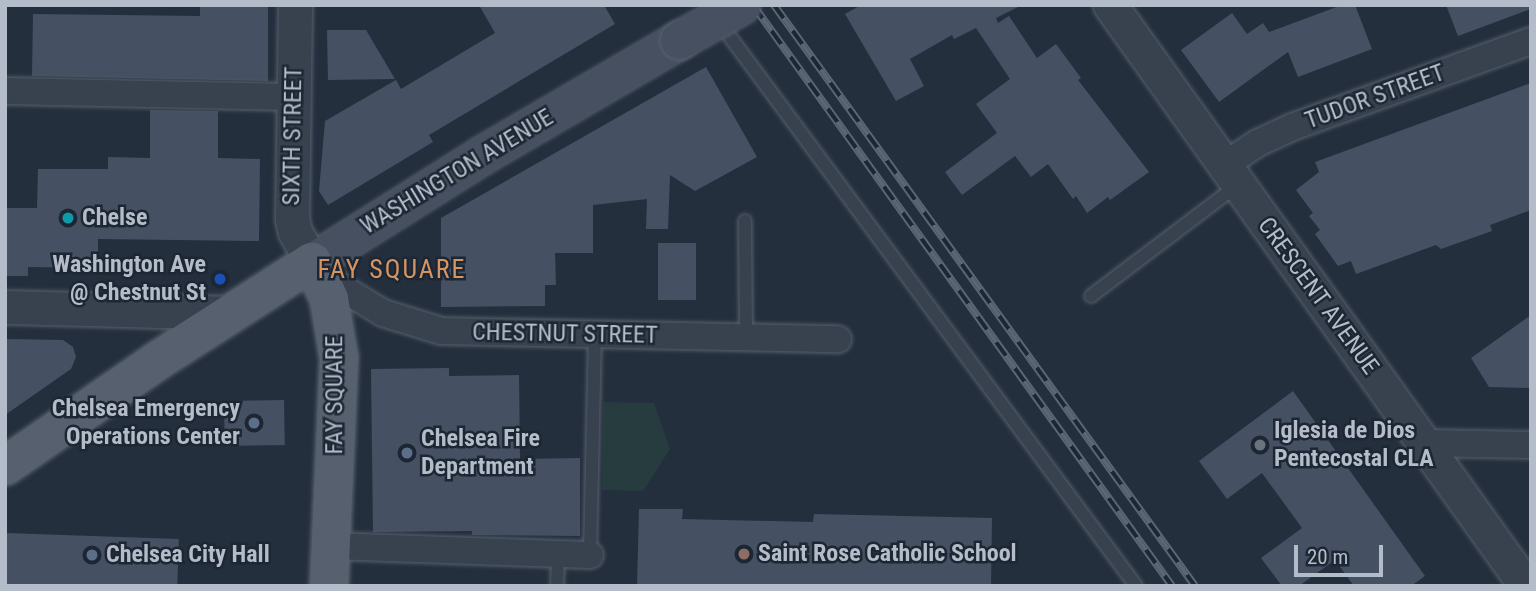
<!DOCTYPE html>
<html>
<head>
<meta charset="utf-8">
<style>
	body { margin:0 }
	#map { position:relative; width:1536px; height:591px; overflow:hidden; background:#242f3e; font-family:"Roboto Condensed",sans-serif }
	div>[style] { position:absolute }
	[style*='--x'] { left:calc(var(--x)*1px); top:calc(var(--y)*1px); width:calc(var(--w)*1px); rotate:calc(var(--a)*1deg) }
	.green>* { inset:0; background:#263c3f }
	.building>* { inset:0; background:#455162; transform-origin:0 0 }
	.roads { filter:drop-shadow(0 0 2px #565f6c) drop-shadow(0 0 2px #565f6c) }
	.service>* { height:12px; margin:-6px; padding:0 6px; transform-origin:6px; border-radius:6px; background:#38414e }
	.minor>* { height:26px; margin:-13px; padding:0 13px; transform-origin:13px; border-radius:13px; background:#38414e }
	.tertiary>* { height:33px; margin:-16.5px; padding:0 16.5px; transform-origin:16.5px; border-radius:16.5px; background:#38414e }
	.secondary>* { height:37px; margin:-18.5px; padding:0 18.5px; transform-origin:18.5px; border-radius:18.5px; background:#465061 }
	.primary>* { height:38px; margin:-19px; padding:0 19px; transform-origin:19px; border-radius:19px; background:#56606e }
	.rail>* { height:8px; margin-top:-4px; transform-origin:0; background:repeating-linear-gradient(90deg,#1d2633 0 16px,#5a6575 0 32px); box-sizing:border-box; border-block:2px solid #5a6575 }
	.bridges { filter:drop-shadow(0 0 2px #565f6c) drop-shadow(0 0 2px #565f6c) }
	.secondary-bridge>* { height:37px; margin:-18.5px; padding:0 18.5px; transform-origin:18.5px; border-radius:18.5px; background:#465061 }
	.dots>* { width:19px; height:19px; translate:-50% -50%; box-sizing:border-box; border:4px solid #1d2633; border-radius:50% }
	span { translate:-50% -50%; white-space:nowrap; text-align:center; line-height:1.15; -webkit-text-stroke:5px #1d2633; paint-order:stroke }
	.street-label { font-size:24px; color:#b4bcc9 }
	.poi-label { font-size:24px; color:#b4bcc9; font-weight:700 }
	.left { translate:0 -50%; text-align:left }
	.right { translate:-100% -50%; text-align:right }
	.neighbourhood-label { font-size:26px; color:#d59563; letter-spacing:2px }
	.frame { position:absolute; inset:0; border:7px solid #b4bcc9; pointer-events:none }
	.scale { position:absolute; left:1294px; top:545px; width:89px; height:32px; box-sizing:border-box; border:4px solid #b4bcc9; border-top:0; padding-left:9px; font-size:21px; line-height:24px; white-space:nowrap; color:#b4bcc9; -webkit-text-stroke:5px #1d2633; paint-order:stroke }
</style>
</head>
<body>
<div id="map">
	<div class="green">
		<div style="clip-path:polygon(603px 402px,654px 403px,670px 449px,643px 491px,602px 490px)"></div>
	</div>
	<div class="building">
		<div style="clip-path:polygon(200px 5px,268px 5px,268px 81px,32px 76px,33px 14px,200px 16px)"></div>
		<div style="clip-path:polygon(479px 5px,604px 5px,615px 24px,429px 135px,433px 142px,328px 205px,319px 191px,325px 121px,396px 80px,401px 89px,495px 33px)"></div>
		<div style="clip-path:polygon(861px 5px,1022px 5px,996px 18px,998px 23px,1009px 16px,1037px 58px,1056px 44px,1081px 78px,1078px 80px,1149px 172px,1110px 200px,1108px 197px,1087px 213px,1076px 196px,1073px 199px,1048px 164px,1031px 177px,1015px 156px,962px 195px,945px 172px,997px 133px,976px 104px,1010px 79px,976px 28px,954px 39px,952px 35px,910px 59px,924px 86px,896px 101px,845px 14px)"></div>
		<div style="clip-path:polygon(1342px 5px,1355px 5px,1372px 49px,1298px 77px,1288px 52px,1219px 102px,1181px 50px,1232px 13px,1247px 34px,1263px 23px,1269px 32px)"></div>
		<div style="clip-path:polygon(1446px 5px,1531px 5px,1531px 9px,1458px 36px)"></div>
		<div style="clip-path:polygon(327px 30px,366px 30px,395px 79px,328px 80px)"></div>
		<div style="clip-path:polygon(706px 67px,757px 157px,695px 191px,670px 175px,668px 229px,646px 229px,647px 199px,593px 205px,593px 253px,555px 253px,556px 285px,545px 285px,545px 306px,441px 307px,441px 218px)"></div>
		<div style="clip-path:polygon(1531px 83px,1531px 210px,1490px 225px,1492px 231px,1441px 249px,1436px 245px,1356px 274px,1351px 261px,1338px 266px,1315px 234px,1320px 230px,1309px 216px,1313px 213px,1296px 190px,1319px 172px,1315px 162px)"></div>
		<div style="clip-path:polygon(150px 110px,218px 111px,218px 158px,260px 159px,259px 241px,98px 239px,98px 268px,28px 267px,28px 276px,5px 276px,5px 208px,37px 208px,38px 169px,108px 169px,108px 157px,150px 158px)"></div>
		<div style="left:658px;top:243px;width:38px;height:57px"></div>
		<div style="clip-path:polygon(1531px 315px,1531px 388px,1489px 387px,1471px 358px)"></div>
		<div style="clip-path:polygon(5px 339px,63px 340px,73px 347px,76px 357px,71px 369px,5px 415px)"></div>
		<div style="clip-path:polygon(449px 368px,449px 376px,519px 375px,520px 459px,580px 458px,580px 536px,472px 535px,472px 531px,373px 532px,371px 369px)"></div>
		<div style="clip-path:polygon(1293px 391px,1425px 576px,1411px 586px,1354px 586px,1335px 560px,1299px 586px,1282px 586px,1261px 558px,1302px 528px,1262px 473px,1227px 499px,1199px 461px)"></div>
		<div style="left:284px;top:400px;width:45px;height:60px;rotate:89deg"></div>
		<div style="clip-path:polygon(639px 509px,683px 509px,682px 519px,813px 522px,814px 514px,992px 518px,991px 586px,637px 586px)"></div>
		<div style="left:5px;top:533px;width:174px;height:53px;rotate:2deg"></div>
	</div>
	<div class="roads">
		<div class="service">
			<div style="--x:719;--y:22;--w:701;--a:53.52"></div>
			<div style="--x:745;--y:221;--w:117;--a:89.5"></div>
			<div style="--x:1091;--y:296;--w:184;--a:-37.1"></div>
			<div style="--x:590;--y:555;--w:219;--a:-88.7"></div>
			<div style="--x:557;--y:586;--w:31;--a:-88"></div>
		</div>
		<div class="minor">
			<div style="--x:5;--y:91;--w:287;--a:1.2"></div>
			<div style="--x:1225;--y:165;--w:40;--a:-34"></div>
			<div style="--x:1258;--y:143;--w:38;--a:-25"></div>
			<div style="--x:1292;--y:127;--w:254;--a:-19.8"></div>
			<div style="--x:318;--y:268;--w:31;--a:40"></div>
			<div style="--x:342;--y:288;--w:48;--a:31.4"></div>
			<div style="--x:383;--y:313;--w:61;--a:17.2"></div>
			<div style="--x:441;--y:331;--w:397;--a:1.2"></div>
			<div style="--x:1424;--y:443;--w:107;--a:1.1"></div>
			<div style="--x:330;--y:546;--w:260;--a:2"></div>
		</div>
		<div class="tertiary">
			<div style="--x:295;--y:5;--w:214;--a:90.8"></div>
			<div style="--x:292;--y:219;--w:13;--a:77"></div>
			<div style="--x:295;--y:232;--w:34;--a:60"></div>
			<div style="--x:1110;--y:5;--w:715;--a:54.4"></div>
			<div style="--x:5;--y:307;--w:226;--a:1.5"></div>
		</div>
		<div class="secondary">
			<div style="--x:312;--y:262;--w:201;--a:-32.2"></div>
			<div style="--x:482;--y:155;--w:228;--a:-30.3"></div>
		</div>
		<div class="primary">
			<div style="--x:5;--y:466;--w:185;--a:-34.6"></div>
			<div style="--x:157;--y:361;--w:184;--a:-32.6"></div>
			<div style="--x:312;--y:262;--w:41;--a:65.3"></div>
			<div style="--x:329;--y:299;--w:60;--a:80.4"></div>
			<div style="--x:339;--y:358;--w:228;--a:92.5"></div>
		</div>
	</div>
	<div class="rail">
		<div style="--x:753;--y:5;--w:716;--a:54.2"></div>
		<div style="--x:774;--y:5;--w:717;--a:54.07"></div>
	</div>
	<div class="bridges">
		<div class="secondary-bridge">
			<div style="--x:679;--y:40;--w:71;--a:-29.4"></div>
		</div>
	</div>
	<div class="dots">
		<div style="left:68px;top:218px;background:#0f9aa8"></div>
		<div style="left:220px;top:279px;background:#1a4fb4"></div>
		<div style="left:254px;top:423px;background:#5c6f8a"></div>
		<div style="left:1260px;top:445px;background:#6b7280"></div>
		<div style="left:407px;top:453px;background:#5c6f8a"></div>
		<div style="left:744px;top:554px;background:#8d6e63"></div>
		<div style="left:92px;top:555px;background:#5c6f8a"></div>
	</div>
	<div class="street-label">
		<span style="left:1375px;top:97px;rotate:-20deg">TUDOR STREET</span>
		<span style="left:293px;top:136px;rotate:-89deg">SIXTH STREET</span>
		<span style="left:457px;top:172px;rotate:-31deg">WASHINGTON AVENUE</span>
		<span style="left:1318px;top:296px;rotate:54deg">CRESCENT AVENUE</span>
		<span style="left:565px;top:334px;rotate:1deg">CHESTNUT STREET</span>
		<span style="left:335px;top:395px;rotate:-90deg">FAY SQUARE</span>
	</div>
	<div class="poi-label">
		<span class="left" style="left:82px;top:218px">Chelse</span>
		<span class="right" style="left:206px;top:279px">Washington Ave<br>@ Chestnut St</span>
		<span class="right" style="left:240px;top:423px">Chelsea Emergency<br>Operations Center</span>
		<span class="left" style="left:1274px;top:445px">Iglesia de Dios<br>Pentecostal CLA</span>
		<span class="left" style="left:421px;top:453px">Chelsea Fire<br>Department</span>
		<span class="left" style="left:758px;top:554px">Saint Rose Catholic School</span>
		<span class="left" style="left:106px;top:555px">Chelsea City Hall</span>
	</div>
	<div class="neighbourhood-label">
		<span style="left:392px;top:270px">FAY SQUARE</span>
	</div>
	<div class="frame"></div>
	<div class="scale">20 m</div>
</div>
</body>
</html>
